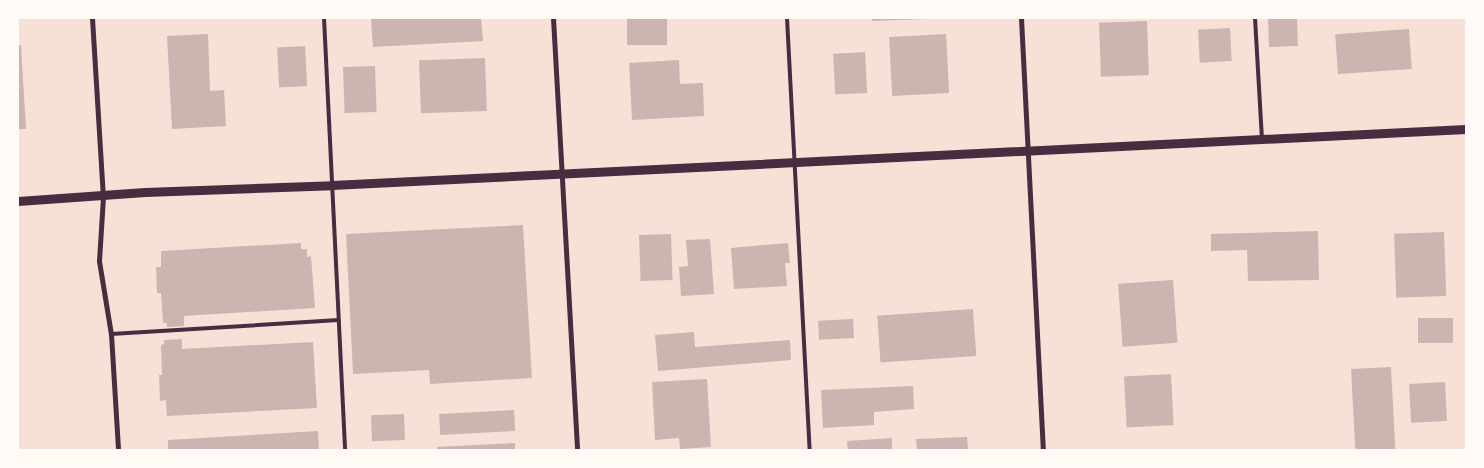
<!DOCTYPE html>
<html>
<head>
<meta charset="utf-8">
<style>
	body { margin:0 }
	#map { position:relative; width:1484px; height:468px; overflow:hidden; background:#f7e1d7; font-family:"Space Grotesk",sans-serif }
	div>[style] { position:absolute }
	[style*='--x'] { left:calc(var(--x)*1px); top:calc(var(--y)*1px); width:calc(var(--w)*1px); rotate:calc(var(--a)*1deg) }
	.building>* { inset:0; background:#ccb4b1; transform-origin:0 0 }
	.service>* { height:4px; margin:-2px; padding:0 2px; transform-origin:2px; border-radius:2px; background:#4a2c40 }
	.minor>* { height:5px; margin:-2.5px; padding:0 2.5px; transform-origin:2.5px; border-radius:2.5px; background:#4a2c40 }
	.tertiary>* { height:9px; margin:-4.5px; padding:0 4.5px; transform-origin:4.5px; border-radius:4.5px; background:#4a2c40 }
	span { translate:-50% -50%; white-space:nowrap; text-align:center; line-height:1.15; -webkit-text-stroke:4px #fffaf5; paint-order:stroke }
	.frame { position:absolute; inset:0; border:19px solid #fffaf5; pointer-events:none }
</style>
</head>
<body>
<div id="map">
	<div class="building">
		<div style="clip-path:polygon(371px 18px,481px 18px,483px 41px,373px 47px)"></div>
		<div style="left:627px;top:18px;width:40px;height:27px"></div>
		<div style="clip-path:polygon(872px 18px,928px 18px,928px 19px,872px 21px)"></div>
		<div style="left:1297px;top:18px;width:28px;height:29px;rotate:88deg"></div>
		<div style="left:1147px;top:21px;width:54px;height:48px;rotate:88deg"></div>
		<div style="left:1230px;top:28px;width:33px;height:32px;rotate:87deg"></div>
		<div style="left:1409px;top:29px;width:40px;height:74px;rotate:86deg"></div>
		<div style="clip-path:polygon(208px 34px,210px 91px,224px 90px,226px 126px,172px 129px,167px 36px)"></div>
		<div style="left:946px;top:34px;width:59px;height:57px;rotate:87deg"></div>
		<div style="clip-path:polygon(18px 45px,21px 45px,26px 129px,18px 129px)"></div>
		<div style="left:305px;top:46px;width:40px;height:28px;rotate:87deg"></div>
		<div style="left:865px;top:52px;width:41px;height:32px;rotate:87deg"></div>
		<div style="left:485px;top:58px;width:53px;height:66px;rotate:88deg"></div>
		<div style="clip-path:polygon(679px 60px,680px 84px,703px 83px,704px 116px,632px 120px,629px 63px)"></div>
		<div style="left:375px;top:66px;width:46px;height:32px;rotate:88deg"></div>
		<div style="clip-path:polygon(523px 225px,532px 378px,430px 384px,429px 370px,353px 374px,346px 234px)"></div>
		<div style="clip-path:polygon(1318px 231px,1319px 280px,1248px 281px,1247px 250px,1211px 251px,1211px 234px)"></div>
		<div style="left:1444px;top:232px;width:64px;height:50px;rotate:88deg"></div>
		<div style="left:671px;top:234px;width:46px;height:32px;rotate:88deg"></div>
		<div style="clip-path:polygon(710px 239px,714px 294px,681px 296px,679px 267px,688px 266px,686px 240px)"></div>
		<div style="clip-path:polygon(301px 243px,301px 249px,307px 249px,307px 257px,311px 256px,315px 308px,184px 316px,184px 326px,167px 327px,167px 323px,163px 323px,161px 293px,157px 293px,156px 267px,161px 267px,161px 251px)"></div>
		<div style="clip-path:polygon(788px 243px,790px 263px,785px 263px,787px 286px,734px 289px,731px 248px)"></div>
		<div style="left:1173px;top:280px;width:63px;height:55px;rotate:86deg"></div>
		<div style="left:973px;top:309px;width:47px;height:96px;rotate:86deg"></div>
		<div style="left:1453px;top:318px;width:25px;height:35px;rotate:90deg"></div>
		<div style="left:853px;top:319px;width:19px;height:35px;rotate:87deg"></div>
		<div style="clip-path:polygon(694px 332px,695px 347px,790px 340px,791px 360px,658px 371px,655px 335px)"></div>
		<div style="clip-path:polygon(182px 339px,182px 349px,313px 342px,317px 408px,167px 416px,166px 400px,160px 401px,159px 375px,162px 375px,161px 345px,164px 344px,164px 340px)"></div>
		<div style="left:1391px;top:367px;width:83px;height:40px;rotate:87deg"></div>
		<div style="left:1171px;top:374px;width:51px;height:47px;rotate:87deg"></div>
		<div style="clip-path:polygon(707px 379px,711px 447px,680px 449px,679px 438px,655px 440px,652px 382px)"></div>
		<div style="left:1445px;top:382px;width:39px;height:36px;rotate:87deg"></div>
		<div style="clip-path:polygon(913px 386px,914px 409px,874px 412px,874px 425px,823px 428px,821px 390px)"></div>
		<div style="left:514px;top:410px;width:21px;height:75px;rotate:87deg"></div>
		<div style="left:404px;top:414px;width:26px;height:33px;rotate:88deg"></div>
		<div style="clip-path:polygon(318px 431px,319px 450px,168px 450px,168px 440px)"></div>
		<div style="clip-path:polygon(967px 437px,968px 450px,917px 450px,916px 439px)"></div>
		<div style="clip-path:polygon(892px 438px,892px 450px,848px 450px,847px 441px)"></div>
		<div style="clip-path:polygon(515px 443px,515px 450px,437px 450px,437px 447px)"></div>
	</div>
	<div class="service">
		<div style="--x:324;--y:18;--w:433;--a:87.2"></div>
		<div style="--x:787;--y:18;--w:433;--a:87"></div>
		<div style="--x:1255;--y:18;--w:120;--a:86.7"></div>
		<div style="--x:111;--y:334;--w:228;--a:-3.5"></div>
	</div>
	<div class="minor">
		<div style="--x:92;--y:18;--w:179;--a:86.5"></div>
		<div style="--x:103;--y:197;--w:64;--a:93.6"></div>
		<div style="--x:99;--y:261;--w:74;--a:80.7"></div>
		<div style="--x:111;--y:334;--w:116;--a:86.5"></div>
		<div style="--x:553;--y:18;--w:433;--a:86.8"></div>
		<div style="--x:1021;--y:18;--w:433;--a:87.1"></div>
	</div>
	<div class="tertiary">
		<div style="--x:18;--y:201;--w:127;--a:-4.1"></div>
		<div style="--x:145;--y:192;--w:187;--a:-2.1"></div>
		<div style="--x:332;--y:185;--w:1135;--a:-2.83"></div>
	</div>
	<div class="frame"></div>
</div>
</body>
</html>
